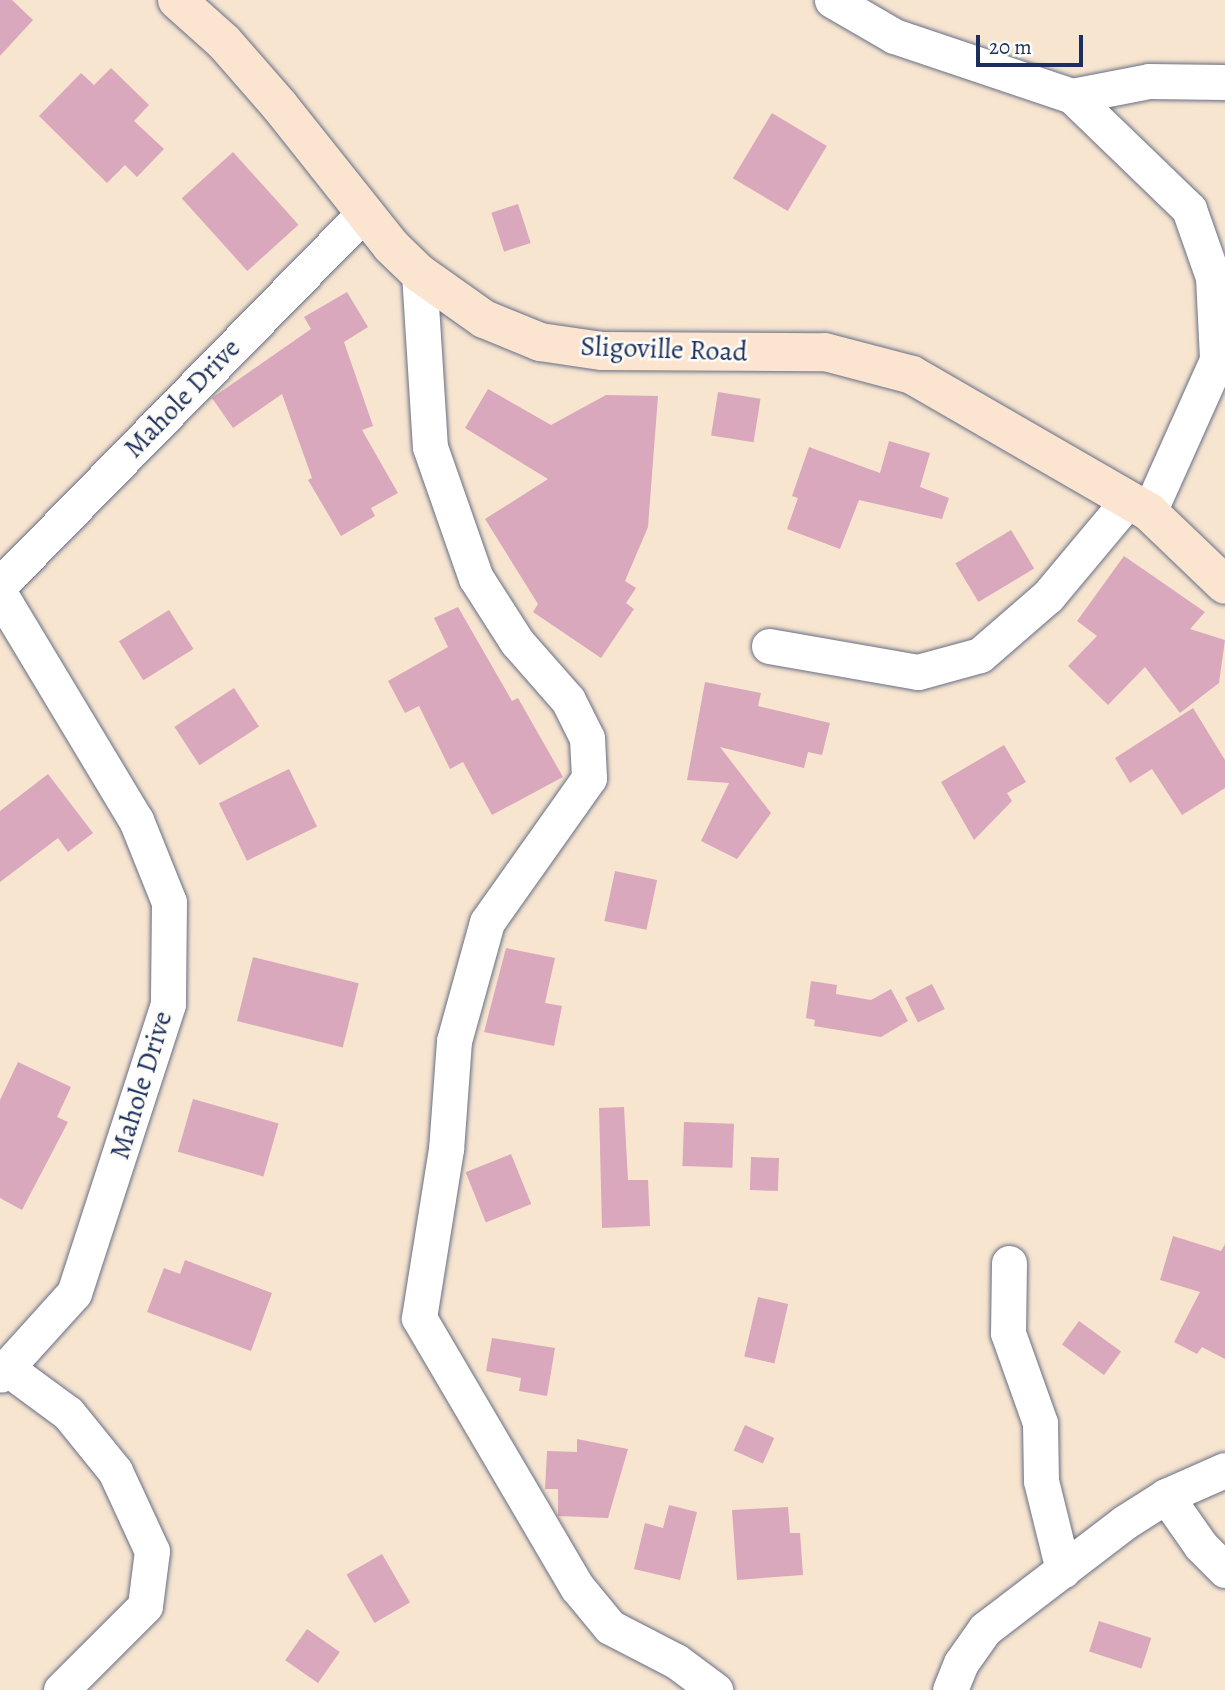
<!DOCTYPE html>
<html>
<head>
<meta charset="utf-8">
<style>
	body { margin:0 }
	#map { position:relative; width:1225px; height:1690px; overflow:hidden; background:#f7e5d0; font-family:Alegreya,serif }
	div>[style] { position:absolute }
	[style*='--x'] { left:calc(var(--x)*1px); top:calc(var(--y)*1px); width:calc(var(--w)*1px); rotate:calc(var(--a)*1deg) }
	.building>* { inset:0; background:#daa8bc; transform-origin:0 0 }
	.roads { filter:drop-shadow(0 0 2px #686f86) drop-shadow(0 0 2px #686f86) }
	.street>* { height:35px; margin:-17.5px; padding:0 17.5px; transform-origin:17.5px; border-radius:17.5px; background:#fff }
	.secondary>* { height:38px; margin:-19px; padding:0 19px; transform-origin:19px; border-radius:19px; background:#fce5d0 }
	span { translate:-50% -50%; white-space:nowrap; text-align:center; line-height:1.15; -webkit-text-stroke:5px #fdfcf7; paint-order:stroke }
	.street-label { font-size:28px; color:#1b2f5e }
	.scale { position:absolute; left:976px; top:35px; width:107px; height:32px; box-sizing:border-box; border:4px solid #1b2f5e; border-top:0; padding-left:9px; font-size:21px; line-height:24px; white-space:nowrap; color:#1b2f5e; -webkit-text-stroke:5px #fdfcf7; paint-order:stroke }
</style>
</head>
<body>
<div id="map">
	<div class="building">
		<div style="clip-path:polygon(0 0,12px 0,33px 20px,0 56px)"></div>
		<div style="clip-path:polygon(111px 68px,149px 105px,134px 121px,164px 149px,137px 177px,125px 165px,107px 183px,39px 116px,81px 73px,94px 85px)"></div>
		<div style="left:772px;top:113px;width:64px;height:76px;rotate:31deg"></div>
		<div style="left:233px;top:152px;width:98px;height:69px;rotate:48deg"></div>
		<div style="left:518px;top:204px;width:41px;height:28px;rotate:72deg"></div>
		<div style="clip-path:polygon(347px 292px,368px 327px,344px 342px,373px 426px,362px 430px,398px 493px,371px 508px,375px 516px,341px 536px,308px 480px,312px 478px,282px 394px,233px 428px,212px 398px,311px 329px,304px 317px)"></div>
		<div style="clip-path:polygon(488px 389px,551px 425px,606px 395px,658px 396px,648px 527px,625px 581px,636px 588px,626px 603px,634px 609px,601px 658px,533px 612px,538px 604px,485px 519px,548px 479px,465px 428px)"></div>
		<div style="left:718px;top:392px;width:43px;height:44px;rotate:9deg"></div>
		<div style="clip-path:polygon(889px 441px,930px 453px,920px 487px,949px 498px,942px 519px,859px 500px,840px 549px,787px 529px,798px 498px,792px 496px,809px 447px,880px 473px)"></div>
		<div style="left:1011px;top:530px;width:45px;height:65px;rotate:59deg"></div>
		<div style="clip-path:polygon(1124px 556px,1205px 612px,1190px 629px,1225px 640px,1219px 683px,1180px 713px,1145px 667px,1108px 705px,1068px 666px,1097px 636px,1077px 621px)"></div>
		<div style="clip-path:polygon(458px 607px,512px 701px,518px 698px,563px 777px,492px 815px,463px 762px,450px 769px,419px 706px,405px 713px,388px 681px,448px 647px,434px 618px)"></div>
		<div style="left:169px;top:610px;width:46px;height:59px;rotate:58deg"></div>
		<div style="clip-path:polygon(705px 682px,761px 693px,758px 706px,830px 723px,822px 755px,808px 752px,804px 768px,720px 747px,771px 813px,737px 859px,701px 841px,729px 783px,687px 780px)"></div>
		<div style="left:234px;top:688px;width:46px;height:71px;rotate:57deg"></div>
		<div style="clip-path:polygon(1193px 708px,1225px 760px,1225px 788px,1182px 815px,1152px 769px,1130px 783px,1115px 758px)"></div>
		<div style="clip-path:polygon(1004px 745px,1026px 782px,1007px 793px,1012px 801px,974px 840px,941px 782px)"></div>
		<div style="left:289px;top:769px;width:64px;height:78px;rotate:64deg"></div>
		<div style="clip-path:polygon(48px 774px,93px 833px,68px 852px,58px 838px,0 882px,0 811px)"></div>
		<div style="left:615px;top:871px;width:43px;height:51px;rotate:12deg"></div>
		<div style="clip-path:polygon(506px 948px,555px 958px,545px 1003px,562px 1006px,554px 1046px,484px 1032px)"></div>
		<div style="left:253px;top:957px;width:109px;height:66px;rotate:14deg"></div>
		<div style="clip-path:polygon(811px 981px,837px 985px,836px 994px,871px 1000px,891px 989px,908px 1021px,881px 1037px,814px 1026px,815px 1020px,806px 1018px)"></div>
		<div style="left:932px;top:984px;width:28px;height:30px;rotate:63deg"></div>
		<div style="clip-path:polygon(18px 1062px,71px 1087px,57px 1117px,68px 1122px,22px 1210px,0 1198px,0 1100px)"></div>
		<div style="left:193px;top:1099px;width:89px;height:55px;rotate:16deg"></div>
		<div style="clip-path:polygon(624px 1107px,628px 1180px,648px 1180px,650px 1226px,602px 1228px,599px 1108px)"></div>
		<div style="left:684px;top:1122px;width:50px;height:44px;rotate:2deg"></div>
		<div style="left:511px;top:1154px;width:54px;height:49px;rotate:68deg"></div>
		<div style="left:751px;top:1157px;width:28px;height:33px;rotate:2deg"></div>
		<div style="clip-path:polygon(1173px 1236px,1221px 1251px,1225px 1244px,1225px 1359px,1202px 1347px,1197px 1354px,1174px 1342px,1200px 1292px,1160px 1280px)"></div>
		<div style="clip-path:polygon(185px 1260px,272px 1293px,251px 1351px,147px 1312px,164px 1268px,180px 1274px)"></div>
		<div style="left:758px;top:1297px;width:31px;height:61px;rotate:13deg"></div>
		<div style="left:1079px;top:1321px;width:52px;height:29px;rotate:36deg"></div>
		<div style="clip-path:polygon(492px 1338px,555px 1348px,547px 1396px,519px 1391px,521px 1378px,486px 1371px)"></div>
		<div style="left:745px;top:1425px;width:32px;height:28px;rotate:24deg"></div>
		<div style="clip-path:polygon(577px 1439px,628px 1449px,608px 1518px,558px 1516px,558px 1489px,545px 1489px,547px 1451px,577px 1452px)"></div>
		<div style="clip-path:polygon(669px 1505px,697px 1512px,680px 1580px,634px 1569px,645px 1523px,663px 1528px)"></div>
		<div style="clip-path:polygon(788px 1507px,790px 1533px,800px 1533px,803px 1575px,737px 1580px,732px 1510px)"></div>
		<div style="left:382px;top:1554px;width:56px;height:41px;rotate:60deg"></div>
		<div style="left:1099px;top:1621px;width:55px;height:32px;rotate:18deg"></div>
		<div style="left:307px;top:1629px;width:40px;height:38px;rotate:35deg"></div>
	</div>
	<div class="roads">
		<div class="street">
			<div style="--x:832;--y:0;--w:72;--a:30.1"></div>
			<div style="--x:894;--y:36;--w:188;--a:18.6"></div>
			<div style="--x:1072;--y:96;--w:163;--a:44"></div>
			<div style="--x:1189;--y:209;--w:72;--a:70.6"></div>
			<div style="--x:1213;--y:277;--w:83;--a:87.2"></div>
			<div style="--x:1217;--y:360;--w:167;--a:114.1"></div>
			<div style="--x:1072;--y:96;--w:78;--a:-11"></div>
			<div style="--x:1149;--y:81;--w:76;--a:0.8"></div>
			<div style="--x:419;--y:273;--w:174;--a:86.4"></div>
			<div style="--x:430;--y:447;--w:139;--a:70.7"></div>
			<div style="--x:476;--y:578;--w:76;--a:57.4"></div>
			<div style="--x:517;--y:642;--w:77;--a:48.7"></div>
			<div style="--x:568;--y:700;--w:42;--a:63.4"></div>
			<div style="--x:587;--y:738;--w:40;--a:87.1"></div>
			<div style="--x:589;--y:778;--w:176;--a:125.3"></div>
			<div style="--x:487;--y:922;--w:123;--a:105.5"></div>
			<div style="--x:454;--y:1041;--w:108;--a:94.2"></div>
			<div style="--x:446;--y:1149;--w:171;--a:99.1"></div>
			<div style="--x:419;--y:1318;--w:312;--a:59.6"></div>
			<div style="--x:577;--y:1587;--w:52;--a:50.5"></div>
			<div style="--x:610;--y:1627;--w:74;--a:27.3"></div>
			<div style="--x:676;--y:1661;--w:49;--a:36.6"></div>
			<div style="--x:0;--y:585;--w:522;--a:-45.62"></div>
			<div style="--x:0;--y:594;--w:264;--a:59"></div>
			<div style="--x:136;--y:820;--w:88;--a:68.1"></div>
			<div style="--x:169;--y:902;--w:102;--a:90.6"></div>
			<div style="--x:168;--y:1004;--w:304;--a:108"></div>
			<div style="--x:74;--y:1293;--w:110;--a:132.1"></div>
			<div style="--x:769;--y:646;--w:151;--a:9.9"></div>
			<div style="--x:918;--y:672;--w:64;--a:-15.3"></div>
			<div style="--x:980;--y:655;--w:90;--a:-40.9"></div>
			<div style="--x:1048;--y:596;--w:126;--a:-50.1"></div>
			<div style="--x:1009;--y:1263;--w:70;--a:90.8"></div>
			<div style="--x:1008;--y:1333;--w:96;--a:70.4"></div>
			<div style="--x:1040;--y:1423;--w:58;--a:89"></div>
			<div style="--x:1041;--y:1481;--w:92;--a:76.1"></div>
			<div style="--x:8;--y:1369;--w:74;--a:36.3"></div>
			<div style="--x:68;--y:1413;--w:75;--a:51"></div>
			<div style="--x:115;--y:1471;--w:88;--a:65.2"></div>
			<div style="--x:152;--y:1551;--w:55;--a:97.3"></div>
			<div style="--x:145;--y:1606;--w:119;--a:135"></div>
			<div style="--x:1166;--y:1496;--w:61;--a:55"></div>
			<div style="--x:1201;--y:1546;--w:34;--a:45"></div>
			<div style="--x:950;--y:1690;--w:29;--a:-68"></div>
			<div style="--x:961;--y:1663;--w:42;--a:-54.8"></div>
			<div style="--x:985;--y:1629;--w:176;--a:-37.4"></div>
			<div style="--x:1125;--y:1522;--w:49;--a:-32.4"></div>
			<div style="--x:1166;--y:1496;--w:64;--a:-23.8"></div>
		</div>
		<div class="secondary">
			<div style="--x:177;--y:0;--w:63;--a:41.8"></div>
			<div style="--x:224;--y:42;--w:84;--a:48.9"></div>
			<div style="--x:279;--y:105;--w:180;--a:51.5"></div>
			<div style="--x:391;--y:246;--w:39;--a:44"></div>
			<div style="--x:419;--y:273;--w:80;--a:35.3"></div>
			<div style="--x:484;--y:319;--w:61;--a:22.3"></div>
			<div style="--x:540;--y:342;--w:63;--a:8.3"></div>
			<div style="--x:602;--y:351;--w:223;--a:0.3"></div>
			<div style="--x:825;--y:352;--w:90;--a:14.8"></div>
			<div style="--x:912;--y:375;--w:274;--a:30"></div>
			<div style="--x:1149;--y:512;--w:105;--a:43.8"></div>
		</div>
	</div>
	<div class="street-label">
		<span style="left:664px;top:349px;rotate:2deg">Sligoville Road</span>
		<span style="left:182px;top:398px;rotate:-46deg">Mahole Drive</span>
		<span style="left:141px;top:1085px;rotate:-73deg">Mahole Drive</span>
	</div>
	<div class="scale">20 m</div>
</div>
</body>
</html>
